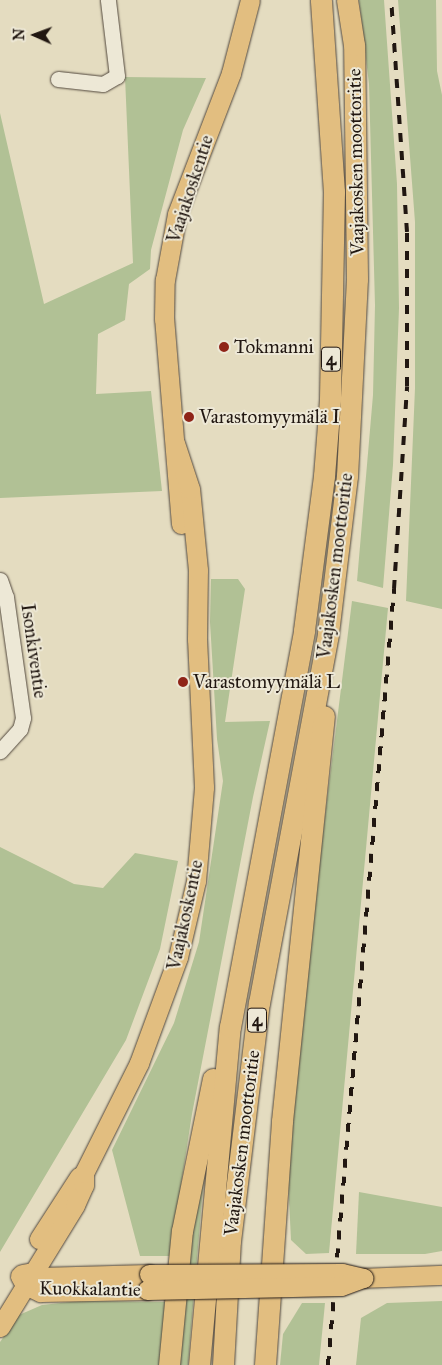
<!DOCTYPE html>
<html>
<head>
<meta charset="utf-8">
<style>
	body { margin:0 }
	#map { position:relative; width:442px; height:1365px; overflow:hidden; background:#e4dcc0; font-family:"IM FELL Great Primer",serif }
	div>[style] { position:absolute }
	[style*='--x'] { left:calc(var(--x)*1px); top:calc(var(--y)*1px); width:calc(var(--w)*1px); rotate:calc(var(--a)*1deg) }
	.green>* { inset:0; background:#b1c195 }
	.roads { filter:drop-shadow(0 0 1px #52483d) drop-shadow(0 0 1px #52483d) }
	.minor>* { height:15px; margin:-7.5px; padding:0 7.5px; transform-origin:7.5px; border-radius:7.5px; background:#ede8d6 }
	.major>* { height:19px; margin:-9.5px; padding:0 9.5px; transform-origin:9.5px; border-radius:9.5px; background:#e2be80 }
	.highway>* { height:21px; margin:-10.5px; padding:0 10.5px; transform-origin:10.5px; border-radius:10.5px; background:#e2be80 }
	.rail>* { height:4px; margin-top:-2px; transform-origin:0; background:repeating-linear-gradient(90deg,#211711 0 9px,transparent 0 18px) }
	.bridges { filter:drop-shadow(0 0 1px #211711) drop-shadow(0 0 1px #211711) }
	.major-bridge>* { height:19px; margin:-9.5px; padding:0 9.5px; transform-origin:9.5px; border-radius:9.5px; background:#e2be80 }
	.dots>* { width:14px; height:14px; translate:-50% -50%; box-sizing:border-box; border:2px solid #ede8d6; border-radius:50% }
	span { translate:-50% -50%; white-space:nowrap; text-align:center; line-height:1.15; -webkit-text-stroke:4px #ede8d6; paint-order:stroke }
	.shield-label span { padding:1px 4px; background:#ede8d6; border:1px solid; border-radius:4px; -webkit-text-stroke-width:0 }
	.shield-label { font-size:18px; color:#211711; font-weight:700 }
	.street-label { font-size:19px; color:#211711 }
	.poi-label { font-size:19px; color:#211711 }
	.left { translate:0 -50%; text-align:left }
	.north { position:absolute; left:10px; top:10px; width:50px; height:50px; -webkit-text-stroke:4px #ede8d6; paint-order:stroke; rotate:272deg; font-size:14px; font-weight:700; line-height:20px; text-align:center; color:#211711 }
	.north::after { content:''; display:block; margin:auto; width:18px; height:22px; background:#211711; clip-path:polygon(50% 0,100% 100%,50% 72%,0 100%) }
</style>
</head>
<body>
<div id="map">
	<div class="green">
		<div style="clip-path:polygon(359px 0,384px 0,397px 184px,399px 308px,393px 465px,383px 588px,357px 581px,373px 395px,375px 305px,369px 84px)"></div>
		<div style="clip-path:polygon(398px 0,436px 0,437px 71px,442px 95px,442px 609px,406px 601px,415px 388px,415px 222px)"></div>
		<div style="clip-path:polygon(125px 77px,206px 78px,183px 130px,151px 250px,150px 269px,129px 284px,125px 320px,98px 334px,96px 394px,151px 391px,162px 491px,0 498px,0 113px,44px 304px,133px 263px)"></div>
		<div style="clip-path:polygon(211px 579px,238px 579px,245px 589px,225px 722px,270px 721px,253px 797px,192px 1114px,170px 1256px,140px 1256px,112px 1150px,174px 1023px,199px 942px,223px 781px,217px 739px,210px 622px)"></div>
		<div style="clip-path:polygon(352px 601px,388px 608px,329px 1253px,306px 1254px,291px 1240px,288px 1180px,301px 1007px)"></div>
		<div style="clip-path:polygon(0 847px,74px 884px,103px 888px,135px 853px,178px 861px,160px 949px,126px 1040px,0 1252px)"></div>
		<div style="clip-path:polygon(205px 1164px,188px 1365px,178px 1365px,190px 1232px)"></div>
		<div style="clip-path:polygon(359px 1192px,442px 1207px,442px 1251px,425px 1254px,356px 1254px)"></div>
		<div style="clip-path:polygon(79px 1301px,165px 1302px,161px 1365px,0 1365px,0 1342px,19px 1315px,42px 1305px)"></div>
		<div style="clip-path:polygon(442px 1301px,442px 1365px,356px 1365px,361px 1318px,387px 1303px)"></div>
		<div style="clip-path:polygon(302px 1303px,325px 1303px,319px 1365px,280px 1365px,283px 1334px)"></div>
	</div>
	<div class="roads">
		<div class="minor">
			<div style="--x:58;--y:79;--w:45;--a:6.3"></div>
			<div style="--x:103;--y:84;--w:16;--a:-30"></div>
			<div style="--x:117;--y:76;--w:77;--a:-96.8"></div>
			<div style="--x:0;--y:580;--w:18;--a:71"></div>
			<div style="--x:6;--y:597;--w:122;--a:82"></div>
			<div style="--x:23;--y:718;--w:11;--a:105"></div>
			<div style="--x:20;--y:729;--w:30;--a:132"></div>
		</div>
		<div class="major">
			<div style="--x:181;--y:524;--w:206;--a:-94.7"></div>
			<div style="--x:164;--y:319;--w:39;--a:-89"></div>
			<div style="--x:165;--y:280;--w:67;--a:-79.7"></div>
			<div style="--x:177;--y:214;--w:151;--a:-69"></div>
			<div style="--x:231;--y:73;--w:75;--a:-75.4"></div>
			<div style="--x:39;--y:1239;--w:74;--a:-57.2"></div>
			<div style="--x:22;--y:1274;--w:11;--a:-10"></div>
			<div style="--x:33;--y:1272;--w:9;--a:36"></div>
			<div style="--x:40;--y:1277;--w:109;--a:-1.6"></div>
			<div style="--x:20;--y:1276;--w:10;--a:61"></div>
			<div style="--x:25;--y:1285;--w:17;--a:25"></div>
			<div style="--x:40;--y:1292;--w:107;--a:-1.1"></div>
			<div style="--x:363;--y:1278;--w:79;--a:-2.2"></div>
			<div style="--x:0;--y:1327;--w:143;--a:-58.4"></div>
			<div style="--x:75;--y:1205;--w:22;--a:-66"></div>
			<div style="--x:84;--y:1185;--w:12;--a:-90"></div>
			<div style="--x:84;--y:1173;--w:123;--a:-63.4"></div>
			<div style="--x:139;--y:1063;--w:113;--a:-69.8"></div>
			<div style="--x:178;--y:957;--w:78;--a:-76.7"></div>
			<div style="--x:196;--y:881;--w:94;--a:-85.1"></div>
			<div style="--x:204;--y:787;--w:148;--a:-92.7"></div>
			<div style="--x:197;--y:639;--w:69;--a:-89.2"></div>
			<div style="--x:198;--y:570;--w:81;--a:-95.6"></div>
			<div style="--x:190;--y:489;--w:48;--a:-108.1"></div>
		</div>
		<div class="highway">
			<div style="--x:169;--y:1365;--w:135;--a:-84.5"></div>
			<div style="--x:182;--y:1231;--w:155;--a:-78.5"></div>
			<div style="--x:199;--y:1365;--w:339;--a:-84.8"></div>
			<div style="--x:230;--y:1027;--w:404;--a:-79.4"></div>
			<div style="--x:304;--y:630;--w:155;--a:-82.6"></div>
			<div style="--x:324;--y:476;--w:77;--a:-85.5"></div>
			<div style="--x:330;--y:399;--w:207;--a:-88.9"></div>
			<div style="--x:334;--y:192;--w:192;--a:-93.9"></div>
			<div style="--x:223;--y:1365;--w:124;--a:-86.8"></div>
			<div style="--x:230;--y:1241;--w:240;--a:-83.1"></div>
			<div style="--x:259;--y:1003;--w:376;--a:-79.4"></div>
			<div style="--x:328;--y:633;--w:158;--a:-83.1"></div>
			<div style="--x:347;--y:476;--w:197;--a:-87.1"></div>
			<div style="--x:357;--y:279;--w:234;--a:-90.7"></div>
			<div style="--x:354;--y:45;--w:46;--a:-98.8"></div>
			<div style="--x:265;--y:1365;--w:245;--a:-86"></div>
			<div style="--x:282;--y:1121;--w:407;--a:-84.1"></div>
		</div>
	</div>
	<div class="rail">
		<div style="--x:328;--y:1365;--w:779;--a:-85.14"></div>
		<div style="--x:394;--y:589;--w:203;--a:-86.3"></div>
		<div style="--x:407;--y:386;--w:154;--a:-90"></div>
		<div style="--x:407;--y:232;--w:233;--a:-93.9"></div>
	</div>
	<div class="bridges">
		<div class="major-bridge">
			<div style="--x:149;--y:1274;--w:193;--a:-0.3"></div>
			<div style="--x:342;--y:1273;--w:22;--a:13"></div>
			<div style="--x:147;--y:1290;--w:194;--a:-1.2"></div>
			<div style="--x:341;--y:1286;--w:23;--a:-20"></div>
		</div>
	</div>
	<div class="dots">
		<div style="left:224px;top:347px;background:#8f2418"></div>
		<div style="left:189px;top:417px;background:#8f2418"></div>
		<div style="left:183px;top:682px;background:#8f2418"></div>
	</div>
	<div class="shield-label">
		<span style="left:331px;top:359px">4</span>
		<span style="left:257px;top:1020px">4</span>
	</div>
	<div class="street-label">
		<span style="left:356px;top:162px;rotate:-91deg">Vaajakosken moottoritie</span>
		<span style="left:190px;top:189px;rotate:-72deg">Vaajakoskentie</span>
		<span style="left:335px;top:566px;rotate:-83deg">Vaajakosken moottoritie</span>
		<span style="left:34px;top:651px;rotate:82deg">Isonkiventie</span>
		<span style="left:185px;top:915px;rotate:-78deg">Vaajakoskentie</span>
		<span style="left:242px;top:1143px;rotate:-83deg">Vaajakosken moottoritie</span>
		<span style="left:90px;top:1289px;rotate:1deg">Kuokkalantie</span>
	</div>
	<div class="poi-label">
		<span class="left" style="left:234px;top:347px">Tokmanni</span>
		<span class="left" style="left:199px;top:417px">Varastomyymälä I</span>
		<span class="left" style="left:193px;top:682px">Varastomyymälä L</span>
	</div>
	<div class="north">N</div>
</div>
</body>
</html>
